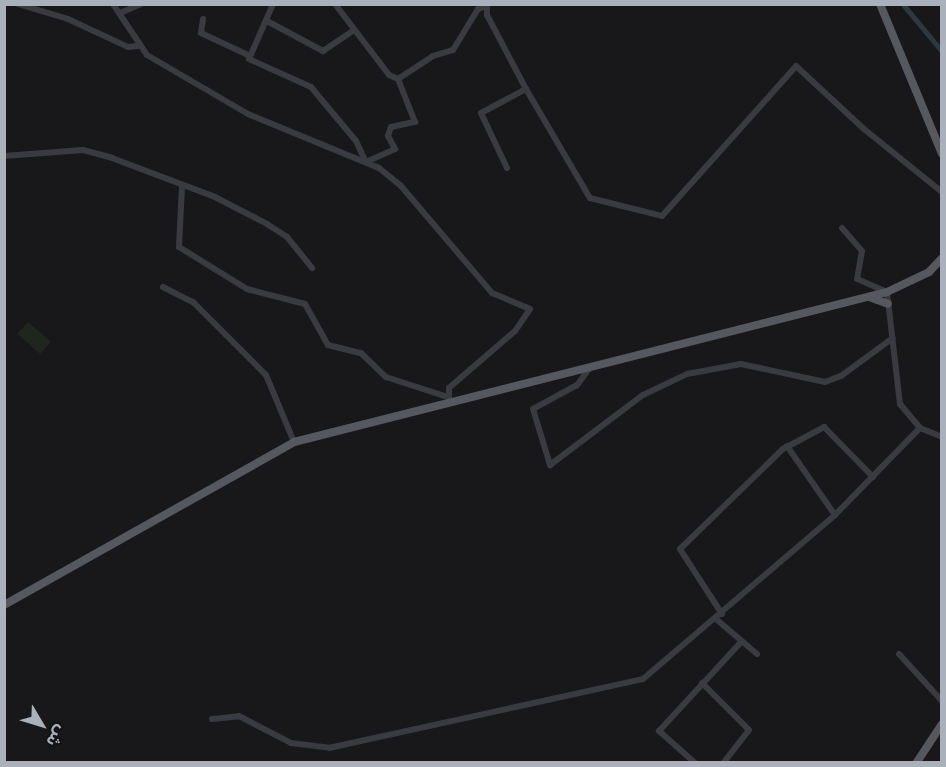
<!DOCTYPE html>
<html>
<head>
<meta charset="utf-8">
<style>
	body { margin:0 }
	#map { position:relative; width:946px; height:767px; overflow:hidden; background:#18181b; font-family:Roboto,"Noto Sans Arabic",sans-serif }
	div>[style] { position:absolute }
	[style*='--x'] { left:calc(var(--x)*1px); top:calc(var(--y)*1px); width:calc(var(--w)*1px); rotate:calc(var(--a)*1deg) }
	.green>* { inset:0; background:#1e261e; transform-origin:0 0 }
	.canal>* { height:4.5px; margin:-2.25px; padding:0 2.25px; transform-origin:2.25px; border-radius:2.25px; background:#2d3940 }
	.minor>* { height:6px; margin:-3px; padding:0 3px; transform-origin:3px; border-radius:3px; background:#393b40 }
	.major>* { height:8px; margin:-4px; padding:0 4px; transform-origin:4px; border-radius:4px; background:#55585f }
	span { translate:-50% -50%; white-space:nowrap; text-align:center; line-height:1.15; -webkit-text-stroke:4.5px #131316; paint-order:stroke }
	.frame { position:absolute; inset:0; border:6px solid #aab1bb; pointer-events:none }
	.north { position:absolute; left:12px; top:695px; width:60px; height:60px; -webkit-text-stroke:4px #131316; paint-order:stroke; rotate:128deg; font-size:16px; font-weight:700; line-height:24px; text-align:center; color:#aab1bb }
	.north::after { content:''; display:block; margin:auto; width:21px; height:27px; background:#aab1bb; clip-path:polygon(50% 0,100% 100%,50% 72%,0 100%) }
</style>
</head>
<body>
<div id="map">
	<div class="green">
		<div style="left:28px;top:322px;width:30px;height:16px;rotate:41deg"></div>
	</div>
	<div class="canal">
		<div style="--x:903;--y:4;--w:61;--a:50.3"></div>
	</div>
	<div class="minor">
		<div style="--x:18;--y:4;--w:52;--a:16.7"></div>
		<div style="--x:68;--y:19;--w:66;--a:25"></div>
		<div style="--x:128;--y:47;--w:10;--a:-6"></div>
		<div style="--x:113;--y:4;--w:61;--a:56.3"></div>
		<div style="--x:147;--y:55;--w:117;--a:30.3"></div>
		<div style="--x:248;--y:114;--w:142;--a:22.4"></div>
		<div style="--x:379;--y:168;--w:28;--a:39"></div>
		<div style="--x:401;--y:186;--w:140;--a:49.6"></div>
		<div style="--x:492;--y:293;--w:41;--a:22.8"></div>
		<div style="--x:530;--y:309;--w:27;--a:124"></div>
		<div style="--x:515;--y:331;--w:87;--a:139.2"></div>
		<div style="--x:449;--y:388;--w:14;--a:90"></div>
		<div style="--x:273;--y:4;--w:60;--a:113.6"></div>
		<div style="--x:249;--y:59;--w:68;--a:24.3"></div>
		<div style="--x:311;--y:87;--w:70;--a:50.2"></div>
		<div style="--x:356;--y:141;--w:23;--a:65"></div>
		<div style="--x:366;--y:162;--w:32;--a:-24"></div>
		<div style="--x:395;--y:149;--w:15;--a:-118"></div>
		<div style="--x:388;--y:136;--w:9;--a:-72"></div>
		<div style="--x:391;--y:127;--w:25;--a:-12"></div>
		<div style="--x:415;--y:122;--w:46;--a:-111.6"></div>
		<div style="--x:335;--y:4;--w:89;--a:52.7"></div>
		<div style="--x:389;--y:75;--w:10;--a:24"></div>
		<div style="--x:398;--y:79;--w:42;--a:-33.3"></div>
		<div style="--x:433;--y:56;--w:21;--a:-17"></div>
		<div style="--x:453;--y:50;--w:48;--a:-58.6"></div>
		<div style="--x:478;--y:9;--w:9;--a:-18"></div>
		<div style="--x:487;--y:4;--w:11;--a:90"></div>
		<div style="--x:487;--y:15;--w:84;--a:62.2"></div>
		<div style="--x:120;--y:13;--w:23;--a:-23"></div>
		<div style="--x:203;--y:19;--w:14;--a:98"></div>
		<div style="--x:201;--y:33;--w:52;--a:25.1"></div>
		<div style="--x:267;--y:21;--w:64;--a:28.2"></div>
		<div style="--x:323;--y:51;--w:37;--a:-34"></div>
		<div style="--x:4;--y:156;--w:79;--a:-4.3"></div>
		<div style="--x:83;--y:150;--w:30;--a:15"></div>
		<div style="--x:112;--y:158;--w:110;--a:20.7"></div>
		<div style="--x:215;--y:197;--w:59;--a:27.4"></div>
		<div style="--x:267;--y:224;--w:24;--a:33"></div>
		<div style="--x:287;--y:237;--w:40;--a:51"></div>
		<div style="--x:507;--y:168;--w:61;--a:-115.3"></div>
		<div style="--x:481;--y:113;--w:51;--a:-28.1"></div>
		<div style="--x:526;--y:89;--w:126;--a:59.6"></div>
		<div style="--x:590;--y:198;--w:74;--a:14"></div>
		<div style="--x:662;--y:216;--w:201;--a:-48.2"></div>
		<div style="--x:796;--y:66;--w:93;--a:42.8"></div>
		<div style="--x:864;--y:129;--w:100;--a:38.9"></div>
		<div style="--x:182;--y:186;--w:61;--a:92.8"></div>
		<div style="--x:179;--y:247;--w:80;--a:31.7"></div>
		<div style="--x:247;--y:289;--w:60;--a:14.5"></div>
		<div style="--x:305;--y:304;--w:47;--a:60.7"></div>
		<div style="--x:328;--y:345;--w:34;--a:14"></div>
		<div style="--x:361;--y:353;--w:35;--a:44"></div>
		<div style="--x:386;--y:377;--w:62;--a:17.9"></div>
		<div style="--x:842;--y:228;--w:30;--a:49"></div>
		<div style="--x:862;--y:251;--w:28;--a:100"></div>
		<div style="--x:857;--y:279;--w:33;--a:23"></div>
		<div style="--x:887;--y:292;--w:113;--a:83.4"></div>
		<div style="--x:900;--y:404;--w:31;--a:50"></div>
		<div style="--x:920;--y:428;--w:24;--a:22"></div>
		<div style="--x:163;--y:287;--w:34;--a:27"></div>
		<div style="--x:193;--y:302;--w:103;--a:45"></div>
		<div style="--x:266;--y:375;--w:73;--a:67.3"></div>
		<div style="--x:591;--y:366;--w:24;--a:126"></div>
		<div style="--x:577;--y:385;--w:50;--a:151.4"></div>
		<div style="--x:533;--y:409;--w:59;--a:73.1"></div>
		<div style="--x:550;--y:465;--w:116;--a:-37"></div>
		<div style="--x:643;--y:395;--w:49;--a:-25.5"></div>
		<div style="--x:687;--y:374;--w:55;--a:-10.5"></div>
		<div style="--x:741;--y:364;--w:86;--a:12.1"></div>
		<div style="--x:825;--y:382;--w:17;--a:-21"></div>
		<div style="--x:841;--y:376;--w:64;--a:-36.2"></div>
		<div style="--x:787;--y:446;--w:84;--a:55.2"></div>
		<div style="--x:722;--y:614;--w:77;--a:-122.9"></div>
		<div style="--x:680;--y:549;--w:144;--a:-44.2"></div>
		<div style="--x:783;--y:449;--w:47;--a:-28.2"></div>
		<div style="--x:824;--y:427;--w:70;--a:45.6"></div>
		<div style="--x:716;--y:619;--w:54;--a:40.5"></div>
		<div style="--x:899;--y:654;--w:64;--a:47.5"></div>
		<div style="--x:702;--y:683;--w:66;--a:45"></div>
		<div style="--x:749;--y:730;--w:41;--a:128"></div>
		<div style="--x:212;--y:719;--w:27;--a:-6"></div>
		<div style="--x:239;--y:716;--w:59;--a:27.4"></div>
		<div style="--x:291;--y:743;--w:38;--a:7"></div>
		<div style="--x:329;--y:748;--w:321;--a:-12.4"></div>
		<div style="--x:643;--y:679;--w:253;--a:-40.5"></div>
		<div style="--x:835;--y:515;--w:122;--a:-45.7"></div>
		<div style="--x:694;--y:762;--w:47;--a:-138.5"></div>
		<div style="--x:659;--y:731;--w:121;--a:-47.3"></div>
	</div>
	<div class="major">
		<div style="--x:880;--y:4;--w:162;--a:67.5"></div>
		<div style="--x:869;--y:297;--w:20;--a:20"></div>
		<div style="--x:4;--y:605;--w:333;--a:-29.3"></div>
		<div style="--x:294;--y:442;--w:612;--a:-14.2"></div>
		<div style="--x:887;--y:292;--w:47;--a:-25.5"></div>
		<div style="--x:929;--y:272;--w:19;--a:-47"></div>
		<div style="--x:917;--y:762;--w:45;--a:-56.7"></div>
	</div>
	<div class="frame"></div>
	<div class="north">ش</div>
</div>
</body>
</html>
